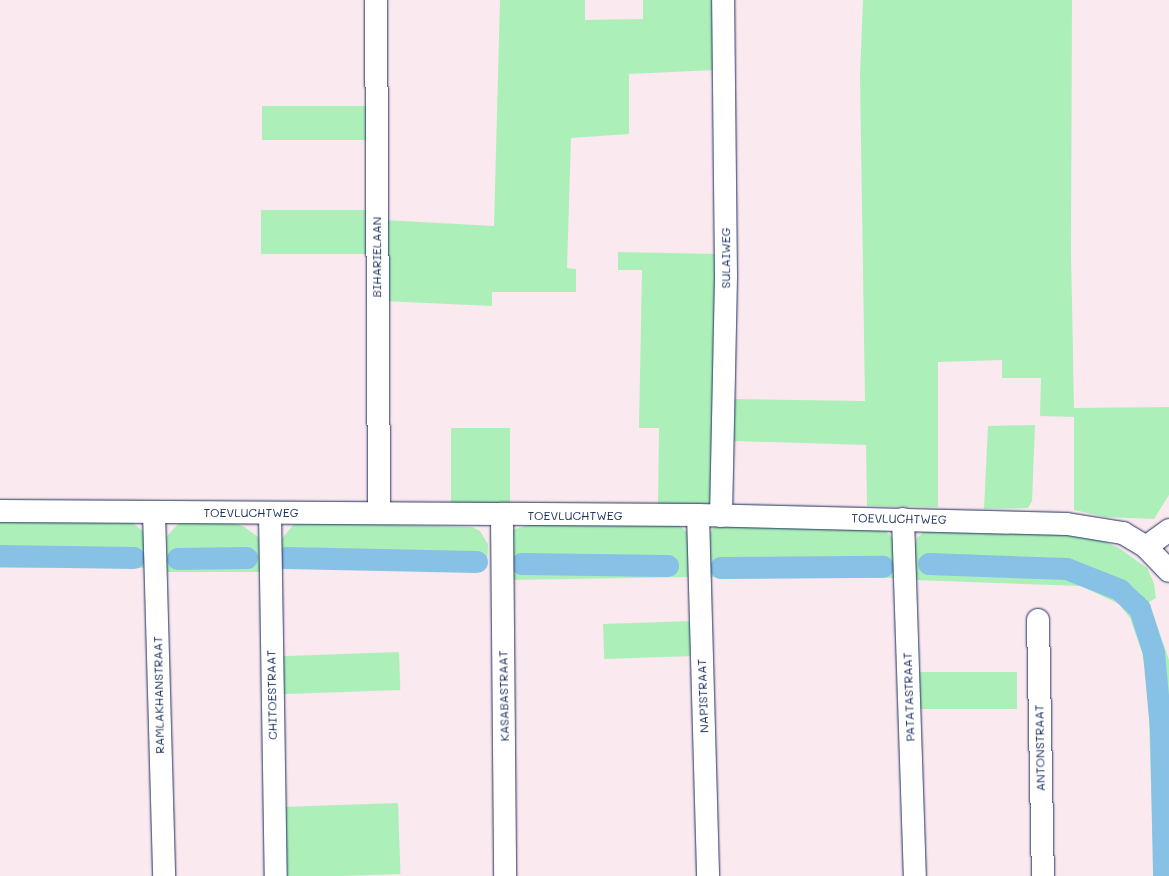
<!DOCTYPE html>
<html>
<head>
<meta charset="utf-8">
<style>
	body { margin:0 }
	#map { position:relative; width:1169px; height:876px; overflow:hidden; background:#fae9ef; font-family:Mali,sans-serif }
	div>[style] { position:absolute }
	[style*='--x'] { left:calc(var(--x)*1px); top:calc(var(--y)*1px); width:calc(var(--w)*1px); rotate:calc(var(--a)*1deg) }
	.green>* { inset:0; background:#adefb9; transform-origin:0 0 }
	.stream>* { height:6px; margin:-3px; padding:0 3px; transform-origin:3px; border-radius:3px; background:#87c1e6 }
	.canal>* { height:22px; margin:-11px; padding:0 11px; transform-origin:11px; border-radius:11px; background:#87c1e6 }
	.roads { filter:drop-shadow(0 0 1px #1b2f5e) drop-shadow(0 0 1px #1b2f5e) }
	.street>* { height:22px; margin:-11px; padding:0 11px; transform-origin:11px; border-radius:11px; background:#fff }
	span { translate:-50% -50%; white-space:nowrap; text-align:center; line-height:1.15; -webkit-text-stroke:3px #fff; paint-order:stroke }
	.street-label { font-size:12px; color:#1b2f5e }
</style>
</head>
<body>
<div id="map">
	<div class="green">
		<div style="clip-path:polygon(500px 0,585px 0,585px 20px,643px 19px,643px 0,716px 0,715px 70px,629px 74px,629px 134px,571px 138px,567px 268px,576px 269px,576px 292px,492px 292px,492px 306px,384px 301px,384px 220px,494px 226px)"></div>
		<div style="clip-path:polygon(863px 0,1072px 0,1071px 251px,1074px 408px,1169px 407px,1169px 495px,1154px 519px,1105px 517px,1074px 510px,1074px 417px,1040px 416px,1041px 378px,1002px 378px,1002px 360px,938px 362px,938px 507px,867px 506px,866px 445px,734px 441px,734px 399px,865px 401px,860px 76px)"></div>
		<div style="left:367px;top:106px;width:34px;height:105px;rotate:90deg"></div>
		<div style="left:261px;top:210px;width:108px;height:44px"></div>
		<div style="clip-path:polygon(618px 252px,720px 254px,715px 495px,707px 505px,658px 505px,659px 428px,639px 428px,642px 270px,618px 270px)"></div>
		<div style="clip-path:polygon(1035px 425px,1032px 501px,1028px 508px,984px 509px,988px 426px)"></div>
		<div style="left:451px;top:428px;width:59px;height:76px"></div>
		<div style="clip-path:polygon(0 519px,133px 523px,145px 533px,149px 568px,0 568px)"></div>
		<div style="clip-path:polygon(179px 523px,234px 523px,243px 526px,261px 539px,264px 572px,166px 572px,167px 536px)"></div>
		<div style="clip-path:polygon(299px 523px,472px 527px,480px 531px,488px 544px,487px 568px,278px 569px,281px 540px,293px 525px)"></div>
		<div style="clip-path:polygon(532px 524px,679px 525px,690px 535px,693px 577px,509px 580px,512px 530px)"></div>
		<div style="clip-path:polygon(714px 526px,884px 529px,894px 540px,896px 578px,708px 577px,707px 539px)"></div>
		<div style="clip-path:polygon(925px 531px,1055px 532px,1100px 540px,1119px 548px,1147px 568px,1154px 583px,1156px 598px,1149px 602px,1169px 660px,1169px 876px,1154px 876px,1148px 691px,1142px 652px,1130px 618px,1119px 604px,1081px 586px,914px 580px,913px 553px,917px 538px)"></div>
		<div style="left:692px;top:621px;width:35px;height:89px;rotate:88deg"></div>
		<div style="left:399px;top:652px;width:38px;height:120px;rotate:88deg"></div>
		<div style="left:916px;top:672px;width:101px;height:37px"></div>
		<div style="left:398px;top:803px;width:71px;height:118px;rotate:88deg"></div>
	</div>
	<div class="stream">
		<div style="--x:1140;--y:609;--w:10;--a:-79"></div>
	</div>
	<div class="canal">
		<div style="--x:0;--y:556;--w:134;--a:0.9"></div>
		<div style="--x:286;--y:558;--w:191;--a:1.2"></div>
		<div style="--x:178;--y:559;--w:69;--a:-0.8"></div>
		<div style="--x:522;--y:564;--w:146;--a:0.8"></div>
		<div style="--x:929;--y:564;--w:138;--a:2.1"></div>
		<div style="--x:1067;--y:569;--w:57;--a:21.6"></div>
		<div style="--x:1120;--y:590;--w:28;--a:44"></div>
		<div style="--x:1140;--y:609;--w:46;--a:72.3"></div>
		<div style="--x:1154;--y:653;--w:76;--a:84.7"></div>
		<div style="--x:1161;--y:729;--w:147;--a:88.8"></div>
		<div style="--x:721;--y:568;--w:162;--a:-0.4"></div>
	</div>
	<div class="roads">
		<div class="street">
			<div style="--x:376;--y:0;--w:513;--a:89.66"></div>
			<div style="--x:0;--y:511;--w:698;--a:0.33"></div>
			<div style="--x:698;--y:515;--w:369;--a:1.4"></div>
			<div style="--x:1067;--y:524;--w:57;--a:9.1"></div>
			<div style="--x:1123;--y:533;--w:27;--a:31"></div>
			<div style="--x:1146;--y:547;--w:33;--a:46"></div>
			<div style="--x:154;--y:513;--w:363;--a:88.4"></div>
			<div style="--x:270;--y:513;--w:363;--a:89.1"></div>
			<div style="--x:698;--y:515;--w:361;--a:88.4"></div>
			<div style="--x:502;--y:516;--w:360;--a:89.5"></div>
			<div style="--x:721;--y:516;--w:240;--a:-88.8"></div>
			<div style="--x:726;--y:276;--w:276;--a:-90.6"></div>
			<div style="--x:903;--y:519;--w:357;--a:88.1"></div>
			<div style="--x:1146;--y:547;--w:29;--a:-36"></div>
			<div style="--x:1038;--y:620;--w:256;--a:88.9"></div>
		</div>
	</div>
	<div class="street-label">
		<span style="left:377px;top:257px;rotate:-90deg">BIHARIELAAN</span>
		<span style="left:726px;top:258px;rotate:-90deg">SULAIWEG</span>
		<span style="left:251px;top:513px">TOEVLUCHTWEG</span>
		<span style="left:575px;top:516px">TOEVLUCHTWEG</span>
		<span style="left:899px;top:519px;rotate:1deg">TOEVLUCHTWEG</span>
		<span style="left:159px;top:695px;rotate:-91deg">RAMLAKHANSTRAAT</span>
		<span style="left:272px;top:695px;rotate:-91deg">CHITOESTRAAT</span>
		<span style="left:504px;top:696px;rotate:-91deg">KASABASTRAAT</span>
		<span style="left:703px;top:696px;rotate:-92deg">NAPISTRAAT</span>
		<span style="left:909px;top:697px;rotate:-92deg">PATATASTRAAT</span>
		<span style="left:1040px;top:748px;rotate:-91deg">ANTONSTRAAT</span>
	</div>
</div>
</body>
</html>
